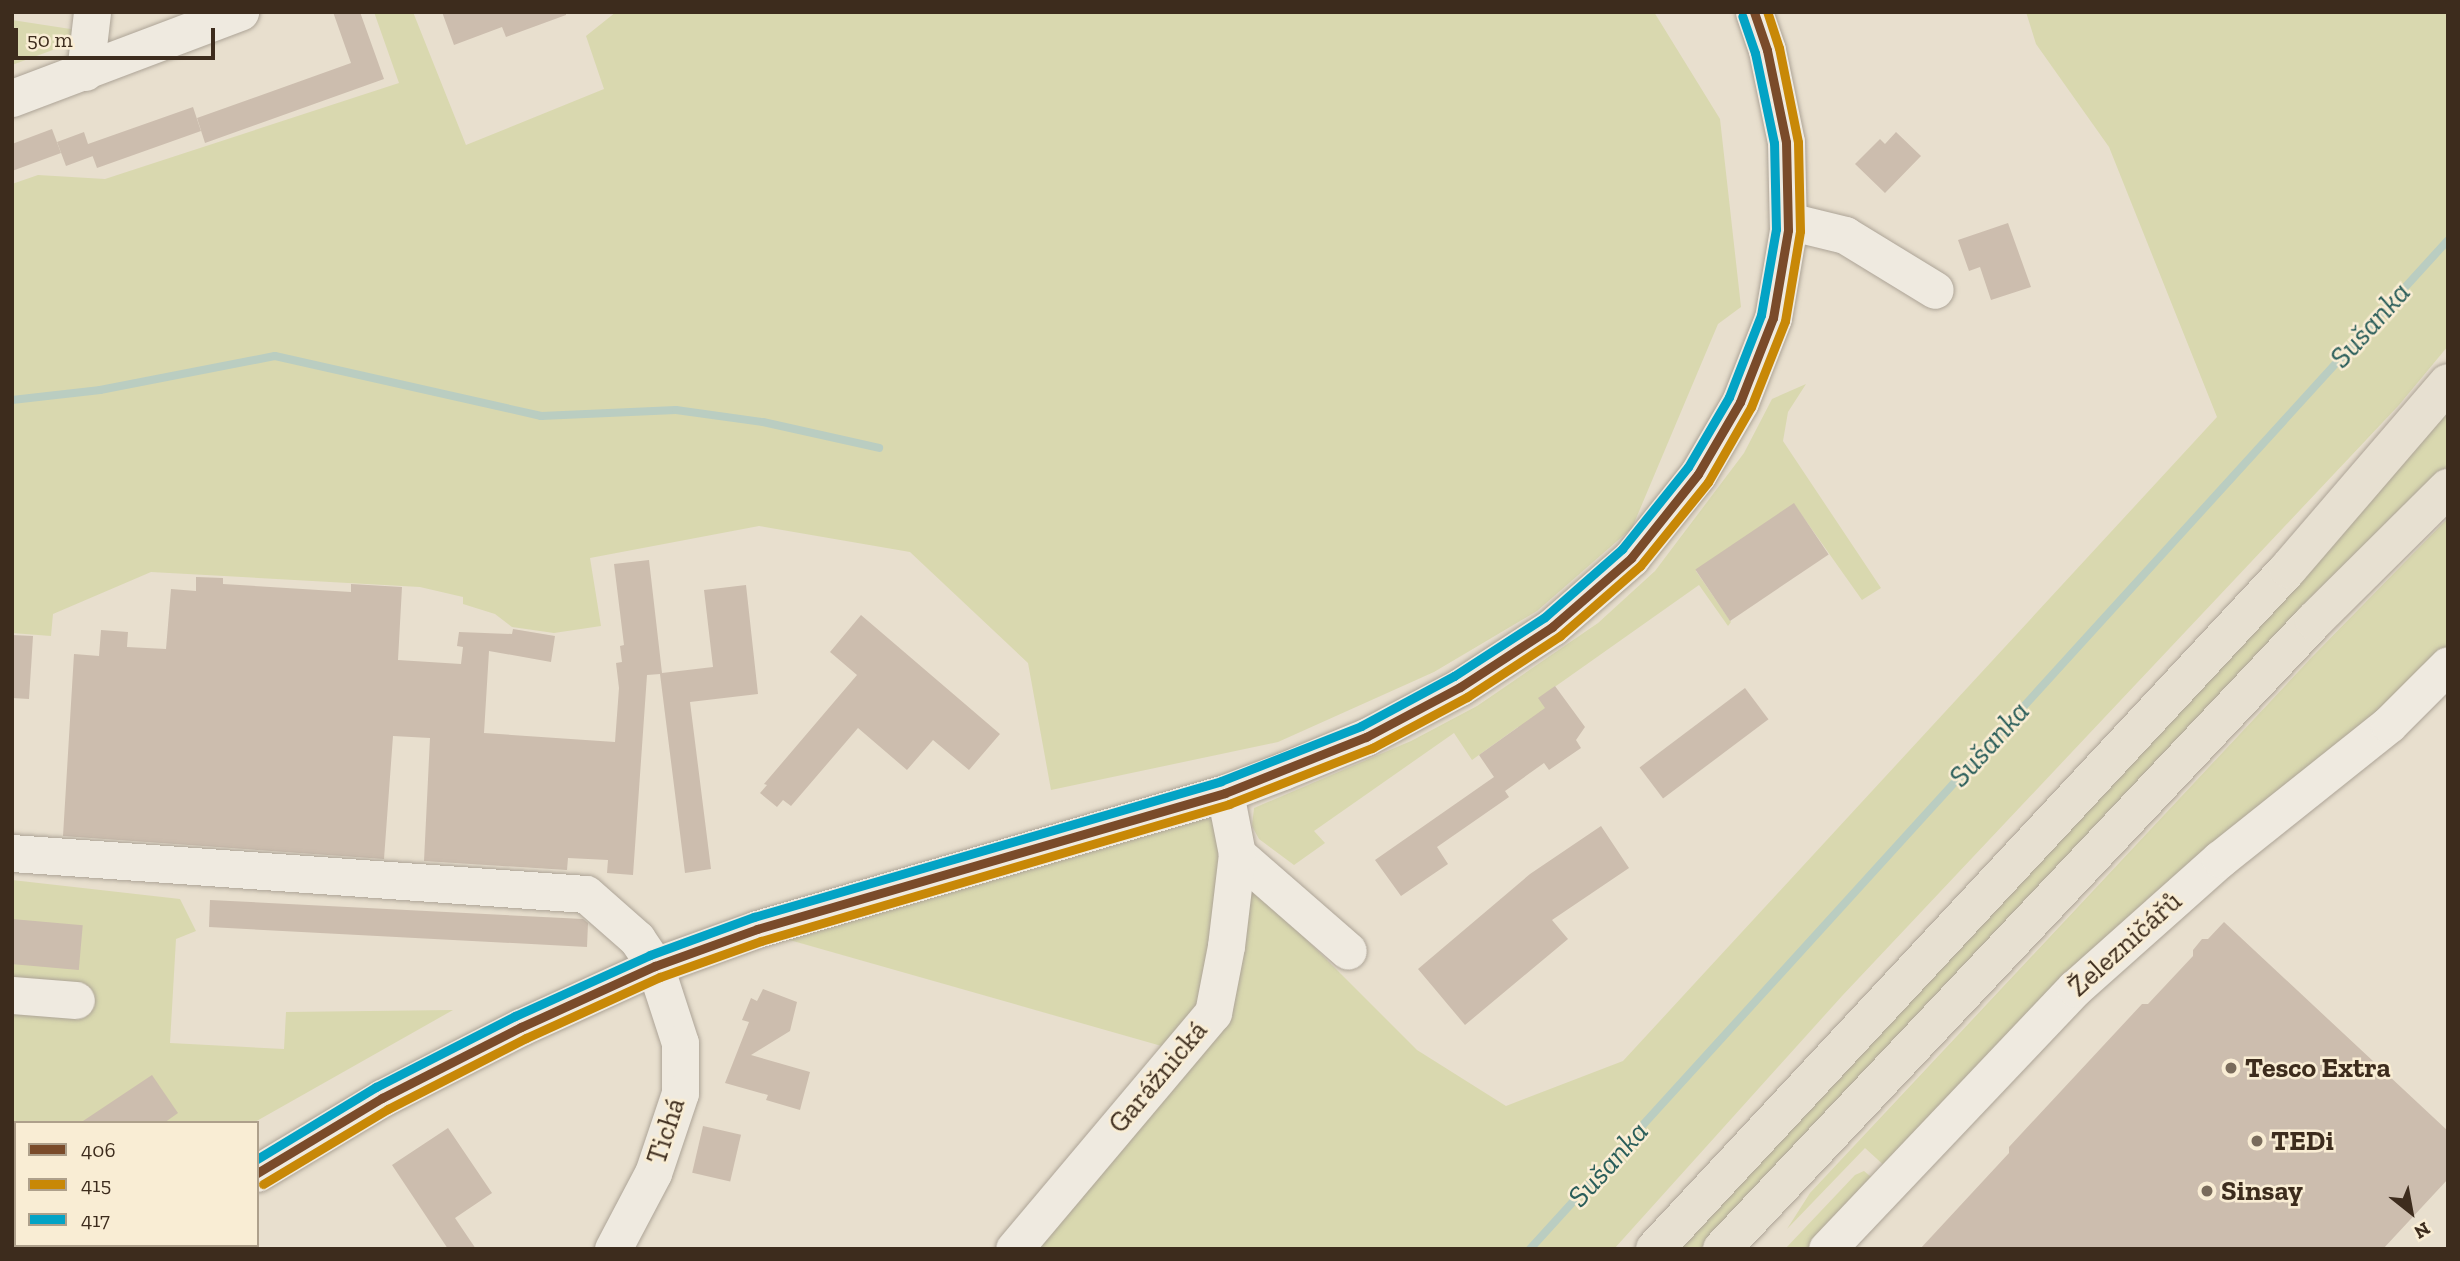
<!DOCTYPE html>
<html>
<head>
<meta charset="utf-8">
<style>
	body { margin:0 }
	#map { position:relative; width:2460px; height:1261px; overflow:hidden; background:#e8dfce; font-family:"Zilla Slab",serif }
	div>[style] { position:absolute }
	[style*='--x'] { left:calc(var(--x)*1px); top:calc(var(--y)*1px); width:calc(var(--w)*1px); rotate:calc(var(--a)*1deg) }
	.green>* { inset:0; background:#d9d8af }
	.stream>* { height:8px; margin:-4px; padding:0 4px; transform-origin:4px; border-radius:4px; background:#bacdc1 }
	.building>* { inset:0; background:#ccbdae; transform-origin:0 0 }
	.roads { filter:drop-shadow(0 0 2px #ada497) drop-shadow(0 0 2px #ada497) }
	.minor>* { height:37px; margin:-18.5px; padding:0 18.5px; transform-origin:18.5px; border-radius:18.5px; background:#efeae0 }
	.major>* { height:38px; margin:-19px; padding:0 19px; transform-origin:19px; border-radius:19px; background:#e7e0d1 }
	.bus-1>* { height:9px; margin:-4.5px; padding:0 4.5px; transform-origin:4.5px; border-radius:4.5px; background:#7a4b2a }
	.bus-2>* { height:9px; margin:-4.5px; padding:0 4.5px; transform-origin:4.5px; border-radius:4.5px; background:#c88807 }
	.bus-3>* { height:9px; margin:-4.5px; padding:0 4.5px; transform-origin:4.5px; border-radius:4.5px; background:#03a3c5 }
	.dots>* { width:19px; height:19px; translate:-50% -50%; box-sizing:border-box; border:4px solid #f9edd4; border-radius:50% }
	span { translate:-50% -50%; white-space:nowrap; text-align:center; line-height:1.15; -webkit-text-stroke:5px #f9edd4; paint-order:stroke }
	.street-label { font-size:28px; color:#3d2c1d }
	.poi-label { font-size:28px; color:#3d2c1d; font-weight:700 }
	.left { translate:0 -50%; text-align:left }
	.water-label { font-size:30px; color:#2b5e5a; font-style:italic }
	.frame { position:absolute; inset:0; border:14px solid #3d2c1d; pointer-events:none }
	.legend { position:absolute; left:14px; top:1121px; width:245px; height:126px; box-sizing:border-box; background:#f9edd4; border:2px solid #aea08b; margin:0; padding:9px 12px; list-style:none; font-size:21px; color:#3d2c1d }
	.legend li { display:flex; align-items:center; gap:14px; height:35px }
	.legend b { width:35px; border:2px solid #aea08b }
	.north { position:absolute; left:2376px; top:1177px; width:70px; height:70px; -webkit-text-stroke:5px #f9edd4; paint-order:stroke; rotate:149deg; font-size:19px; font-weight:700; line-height:28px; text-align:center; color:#3d2c1d }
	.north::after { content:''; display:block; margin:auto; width:24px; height:32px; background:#3d2c1d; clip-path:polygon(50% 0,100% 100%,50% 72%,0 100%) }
	.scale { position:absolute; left:14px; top:28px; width:201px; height:32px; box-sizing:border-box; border:4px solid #3d2c1d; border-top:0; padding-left:9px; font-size:21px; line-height:24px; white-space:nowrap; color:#3d2c1d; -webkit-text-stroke:5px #f9edd4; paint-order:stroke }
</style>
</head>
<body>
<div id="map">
	<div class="green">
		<div style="clip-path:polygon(374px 12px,413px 12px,466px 145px,604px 89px,586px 36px,616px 12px,1654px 12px,1720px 119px,1741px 307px,1718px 324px,1632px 528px,1537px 611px,1434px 672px,1278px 742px,1051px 790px,1028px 663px,910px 552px,759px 526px,590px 558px,601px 626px,554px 633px,512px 627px,495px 614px,463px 604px,463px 597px,420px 587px,151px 572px,53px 614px,51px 636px,12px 633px,12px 184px,38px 175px,105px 179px,399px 83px)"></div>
		<div style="clip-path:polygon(2026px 12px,2448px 12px,2448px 346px,2399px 405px,1842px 996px,1614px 1249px,1033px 1249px,1232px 999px,1252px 885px,1417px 1050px,1506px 1106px,1623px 1061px,2217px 417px,2109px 147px,2036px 44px)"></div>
		<div style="clip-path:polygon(12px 20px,77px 30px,69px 44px,12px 65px)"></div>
		<div style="clip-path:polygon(1806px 384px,1788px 412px,1783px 441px,1881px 588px,1862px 600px,1794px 504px,1696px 571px,1731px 622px,1728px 626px,1699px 585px,1539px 698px,1559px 727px,1518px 727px,1472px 760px,1454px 733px,1314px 831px,1325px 843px,1294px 865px,1259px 839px,1252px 826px,1254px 808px,1411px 741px,1477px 706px,1598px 623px,1655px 571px,1744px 453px,1772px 399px)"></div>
		<div style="clip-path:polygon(2448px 411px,2448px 465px,2347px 563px,1700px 1249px,1677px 1249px)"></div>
		<div style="clip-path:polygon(2448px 518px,2448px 651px,1888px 1169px,1865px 1148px,1787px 1229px,1810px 1193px,2312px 657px)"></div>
		<div style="clip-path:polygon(1215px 805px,1226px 849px,1203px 1006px,1172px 1049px,779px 937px)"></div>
		<div style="clip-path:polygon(12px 880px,180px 899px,196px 931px,176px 939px,170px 1043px,284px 1049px,286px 1012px,453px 1010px,253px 1123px,16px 1123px,16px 1245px,52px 1245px,46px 1249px,12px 1249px)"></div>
		<div style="clip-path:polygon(1864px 1171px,1876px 1181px,1813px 1249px,1785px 1249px,1855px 1175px)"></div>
	</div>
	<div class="stream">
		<div style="--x:12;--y:400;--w:89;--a:-6.5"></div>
		<div style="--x:100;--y:390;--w:178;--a:-11"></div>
		<div style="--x:275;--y:356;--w:273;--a:12.7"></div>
		<div style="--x:541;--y:416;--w:135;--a:-2.5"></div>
		<div style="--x:676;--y:410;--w:88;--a:7.9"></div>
		<div style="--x:763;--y:422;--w:119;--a:12.6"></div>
		<div style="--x:1530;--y:1249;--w:1364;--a:-47.7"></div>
	</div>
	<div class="building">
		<div style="clip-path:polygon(333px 12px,360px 12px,384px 79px,205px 143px,197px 118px,351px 63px)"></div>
		<div style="clip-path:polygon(442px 12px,566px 12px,566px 15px,506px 37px,502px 27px,454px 45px)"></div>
		<div style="clip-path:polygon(193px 107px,201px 131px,97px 168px,90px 149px,93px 156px,66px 166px,57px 142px,84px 132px,88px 144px)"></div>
		<div style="clip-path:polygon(52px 129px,61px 153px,12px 171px,12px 144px)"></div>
		<div style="clip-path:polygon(1896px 132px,1921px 156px,1885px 193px,1855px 164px,1880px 139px,1885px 144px)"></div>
		<div style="clip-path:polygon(2008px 223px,2031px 287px,1991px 300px,1980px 267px,1969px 271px,1958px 240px)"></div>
		<div style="left:1794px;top:503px;width:62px;height:119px;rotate:56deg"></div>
		<div style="clip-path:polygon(649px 560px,662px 673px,713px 667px,704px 590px,746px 585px,758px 694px,690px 702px,711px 869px,685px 873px,660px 674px,647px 675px,633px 875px,607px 873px,608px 860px,568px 858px,567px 870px,424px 861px,430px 738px,393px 736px,384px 859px,63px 836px,74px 654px,99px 656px,101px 630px,128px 632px,127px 647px,166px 649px,171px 589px,196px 591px,196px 577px,223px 578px,223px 584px,351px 592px,351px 584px,402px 587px,398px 660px,461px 664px,463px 647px,457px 646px,459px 632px,512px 634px,513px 629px,555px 636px,551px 662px,489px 651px,484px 733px,615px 742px,619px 688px,616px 663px,622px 662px,620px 646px,624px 645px,614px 564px)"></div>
		<div style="clip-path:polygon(861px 615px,1000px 734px,969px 770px,933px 740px,907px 770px,858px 728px,791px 806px,783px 800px,777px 807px,760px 793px,767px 785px,764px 784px,857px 675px,830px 652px)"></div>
		<div style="clip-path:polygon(12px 635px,33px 636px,29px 699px,12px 698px)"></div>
		<div style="clip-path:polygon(1555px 686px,1585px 727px,1576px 740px,1581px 748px,1549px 770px,1544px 763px,1505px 791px,1509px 797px,1437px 847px,1448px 864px,1401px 896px,1375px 860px,1494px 777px,1479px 755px,1545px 708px,1538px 698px)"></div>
		<div style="left:1745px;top:688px;width:39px;height:132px;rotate:53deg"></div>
		<div style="clip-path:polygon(1601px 826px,1629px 868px,1552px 920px,1568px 939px,1465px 1025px,1418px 969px,1530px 874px)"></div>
		<div style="clip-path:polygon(210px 900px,583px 919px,588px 923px,587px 947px,209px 927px)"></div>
		<div style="left:12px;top:919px;width:71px;height:45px;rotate:5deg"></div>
		<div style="clip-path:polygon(2224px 922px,2448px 1131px,2448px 1179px,2383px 1249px,1920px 1249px,2009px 1153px,2009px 1147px,2142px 1004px,2148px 1004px,2193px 956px,2193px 950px,2202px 939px,2208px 939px)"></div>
		<div style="clip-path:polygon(763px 989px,797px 1002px,790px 1031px,751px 1055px,810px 1072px,800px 1110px,766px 1100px,768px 1095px,725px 1083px,749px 1022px,742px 1020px,751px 998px,757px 1001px)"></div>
		<div style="clip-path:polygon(152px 1075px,178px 1113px,164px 1123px,80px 1123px)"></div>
		<div style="left:703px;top:1126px;width:39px;height:48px;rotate:13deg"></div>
		<div style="clip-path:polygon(448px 1128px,492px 1193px,455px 1218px,476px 1249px,448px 1249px,392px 1165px)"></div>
	</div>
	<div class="roads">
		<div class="minor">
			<div style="--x:85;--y:72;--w:60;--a:-83.3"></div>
			<div style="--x:12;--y:98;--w:244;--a:-20.7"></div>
			<div style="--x:1788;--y:221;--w:59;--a:13.8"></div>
			<div style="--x:1845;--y:235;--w:105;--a:31.4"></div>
			<div style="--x:12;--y:853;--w:575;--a:4.09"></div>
			<div style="--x:586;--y:894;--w:68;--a:41.4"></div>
			<div style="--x:637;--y:939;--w:32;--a:56"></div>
			<div style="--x:655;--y:966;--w:81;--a:72"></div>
			<div style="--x:680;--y:1043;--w:50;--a:90"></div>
			<div style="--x:680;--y:1093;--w:84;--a:108.6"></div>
			<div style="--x:653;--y:1173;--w:86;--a:117.8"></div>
			<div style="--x:1237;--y:854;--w:147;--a:41.1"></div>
			<div style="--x:12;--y:995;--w:64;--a:4.5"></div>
			<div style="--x:257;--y:1173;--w:146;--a:-31"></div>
			<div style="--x:382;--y:1098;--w:156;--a:-27.1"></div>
			<div style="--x:521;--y:1027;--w:147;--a:-24.5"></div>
			<div style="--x:655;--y:966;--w:109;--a:-19.9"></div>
			<div style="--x:757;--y:929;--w:487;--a:-16.2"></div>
			<div style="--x:1225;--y:793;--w:62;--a:-20.8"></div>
			<div style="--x:1283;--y:771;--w:90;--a:-22.3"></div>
			<div style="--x:1366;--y:737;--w:106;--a:-28"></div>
			<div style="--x:1460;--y:687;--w:110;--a:-33.1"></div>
			<div style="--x:1552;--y:627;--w:105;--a:-41.1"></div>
			<div style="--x:1631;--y:558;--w:107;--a:-51.4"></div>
			<div style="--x:1698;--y:474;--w:83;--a:-59.7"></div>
			<div style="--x:1740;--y:402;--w:90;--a:-68.6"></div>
			<div style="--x:1773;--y:318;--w:89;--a:-80.3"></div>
			<div style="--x:1788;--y:230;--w:88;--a:-91.3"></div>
			<div style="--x:1786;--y:142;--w:94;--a:-101.7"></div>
			<div style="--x:1767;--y:50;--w:40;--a:-108.9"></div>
			<div style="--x:132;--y:1249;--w:7;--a:-34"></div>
			<div style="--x:1014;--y:1249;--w:309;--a:-49.9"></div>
			<div style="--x:1213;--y:1013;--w:68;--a:-79"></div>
			<div style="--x:1226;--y:946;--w:93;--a:-83.2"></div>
			<div style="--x:1237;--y:854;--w:62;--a:-101.1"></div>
			<div style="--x:1827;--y:1249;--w:360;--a:-46.5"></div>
			<div style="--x:2075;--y:988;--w:194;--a:-41.7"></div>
			<div style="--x:2220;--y:859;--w:216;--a:-38.6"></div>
			<div style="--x:2389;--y:724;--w:83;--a:-45"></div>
		</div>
		<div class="major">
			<div style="--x:1655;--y:1249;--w:929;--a:-47.05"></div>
			<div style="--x:2288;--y:569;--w:245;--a:-49.3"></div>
			<div style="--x:1722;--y:1249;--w:863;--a:-46.69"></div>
			<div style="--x:2314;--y:621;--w:189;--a:-44.8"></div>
		</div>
	</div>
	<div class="bus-1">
		<div style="--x:257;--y:1173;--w:146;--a:-31"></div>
		<div style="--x:382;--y:1098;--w:156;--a:-27.1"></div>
		<div style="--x:521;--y:1027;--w:147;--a:-24.5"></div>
		<div style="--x:655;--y:966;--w:109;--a:-19.9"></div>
		<div style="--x:757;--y:929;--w:487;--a:-16.2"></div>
		<div style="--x:1225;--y:793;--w:152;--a:-21.7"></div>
		<div style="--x:1366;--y:737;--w:106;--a:-28"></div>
		<div style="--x:1460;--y:687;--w:110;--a:-33.1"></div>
		<div style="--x:1552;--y:627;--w:105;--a:-41.1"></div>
		<div style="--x:1631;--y:558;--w:107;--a:-51.4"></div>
		<div style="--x:1698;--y:474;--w:83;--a:-59.7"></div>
		<div style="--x:1740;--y:402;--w:90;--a:-68.6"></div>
		<div style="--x:1773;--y:318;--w:89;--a:-80.3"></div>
		<div style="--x:1788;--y:230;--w:88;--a:-91.3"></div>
		<div style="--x:1786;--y:142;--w:94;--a:-101.7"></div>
		<div style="--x:1767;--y:50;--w:40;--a:-108.9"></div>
	</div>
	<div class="bus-2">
		<div style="--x:263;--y:1184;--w:146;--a:-31"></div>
		<div style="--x:388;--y:1109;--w:155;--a:-27.2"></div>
		<div style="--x:526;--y:1038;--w:147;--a:-24.5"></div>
		<div style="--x:660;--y:977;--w:107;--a:-19.6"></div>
		<div style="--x:761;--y:941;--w:488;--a:-16.3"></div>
		<div style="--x:1229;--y:804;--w:154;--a:-21.4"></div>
		<div style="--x:1372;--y:748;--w:108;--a:-28.2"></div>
		<div style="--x:1467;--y:697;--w:111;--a:-33.3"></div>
		<div style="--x:1560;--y:636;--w:106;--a:-41.2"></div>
		<div style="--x:1640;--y:566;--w:108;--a:-51"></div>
		<div style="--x:1708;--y:482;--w:86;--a:-60.2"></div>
		<div style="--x:1751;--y:407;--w:92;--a:-68.4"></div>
		<div style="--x:1785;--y:321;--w:91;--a:-80.5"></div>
		<div style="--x:1800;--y:231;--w:89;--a:-91.3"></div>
		<div style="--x:1798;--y:142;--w:96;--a:-101.4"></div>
		<div style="--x:1779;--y:48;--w:38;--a:-108"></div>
	</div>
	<div class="bus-3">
		<div style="--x:257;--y:1159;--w:139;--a:-31.2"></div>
		<div style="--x:376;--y:1087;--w:156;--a:-27.1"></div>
		<div style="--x:515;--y:1016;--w:148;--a:-24.3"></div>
		<div style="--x:650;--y:955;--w:111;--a:-20.1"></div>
		<div style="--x:754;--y:917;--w:486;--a:-16.2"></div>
		<div style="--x:1221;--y:781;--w:150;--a:-21.4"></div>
		<div style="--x:1361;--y:726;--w:106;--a:-28.3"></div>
		<div style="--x:1454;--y:676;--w:108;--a:-33"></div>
		<div style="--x:1545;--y:617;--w:103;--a:-41.4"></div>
		<div style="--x:1622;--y:549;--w:105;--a:-51.2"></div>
		<div style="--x:1688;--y:467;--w:81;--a:-59.6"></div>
		<div style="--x:1729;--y:397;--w:88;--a:-68.7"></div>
		<div style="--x:1761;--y:315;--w:87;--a:-80.1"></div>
		<div style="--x:1776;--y:229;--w:86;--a:-91.3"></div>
		<div style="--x:1774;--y:143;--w:92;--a:-101.9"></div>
		<div style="--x:1755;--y:53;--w:39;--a:-109"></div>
	</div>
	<div class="dots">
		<div style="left:2231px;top:1068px;background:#796b5b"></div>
		<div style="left:2257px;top:1141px;background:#796b5b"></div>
		<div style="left:2207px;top:1191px;background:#796b5b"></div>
	</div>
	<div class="street-label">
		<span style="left:2125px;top:944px;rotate:-42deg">Železničářů</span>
		<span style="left:1158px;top:1077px;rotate:-50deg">Garážnická</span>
		<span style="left:666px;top:1131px;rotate:-72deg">Tichá</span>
	</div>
	<div class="poi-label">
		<span class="left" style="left:2245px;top:1068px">Tesco Extra</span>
		<span class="left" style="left:2271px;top:1141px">TEDi</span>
		<span class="left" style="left:2221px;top:1191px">Sinsay</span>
	</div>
	<div class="water-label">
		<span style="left:2370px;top:325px;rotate:-48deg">Sušanka</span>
		<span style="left:1989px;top:744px;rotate:-48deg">Sušanka</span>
		<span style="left:1608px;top:1164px;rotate:-48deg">Sušanka</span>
	</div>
	<div class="frame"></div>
	<ul class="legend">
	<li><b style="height:9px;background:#7a4b2a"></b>406</li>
	<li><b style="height:9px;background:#c88807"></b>415</li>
	<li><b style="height:9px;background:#03a3c5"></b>417</li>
	</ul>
	<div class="north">N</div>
	<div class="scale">50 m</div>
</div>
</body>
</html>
